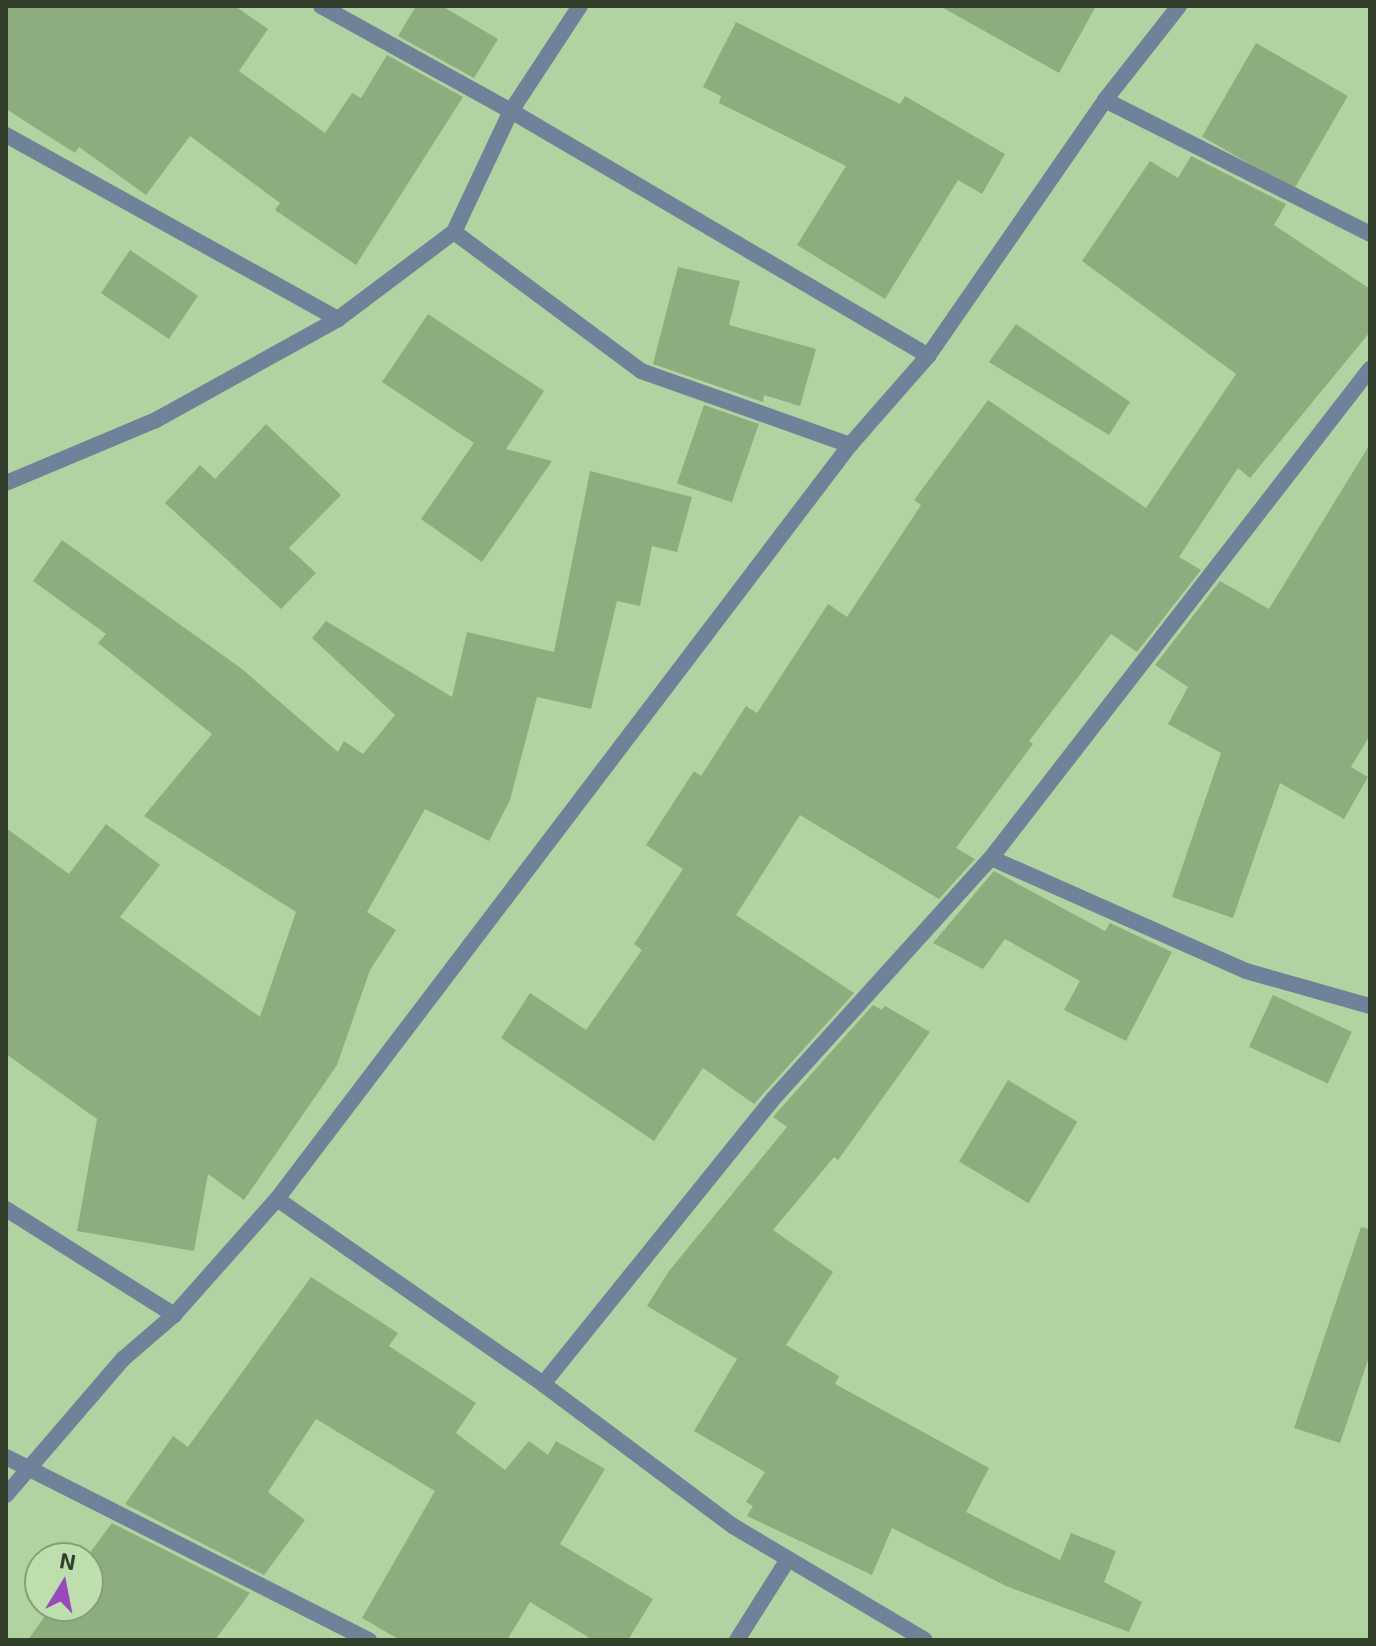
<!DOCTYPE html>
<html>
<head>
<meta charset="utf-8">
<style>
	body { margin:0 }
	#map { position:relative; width:1376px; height:1646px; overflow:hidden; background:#b1d2a1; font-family:"Exo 2",sans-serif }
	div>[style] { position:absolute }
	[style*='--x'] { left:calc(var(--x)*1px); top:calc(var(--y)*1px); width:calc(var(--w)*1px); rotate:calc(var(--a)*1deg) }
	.building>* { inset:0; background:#8ead7e; transform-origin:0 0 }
	.street>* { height:16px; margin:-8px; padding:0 8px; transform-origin:8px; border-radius:8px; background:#6f8299 }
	span { translate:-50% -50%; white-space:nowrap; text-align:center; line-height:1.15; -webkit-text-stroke:8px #bedfad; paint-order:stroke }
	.frame { position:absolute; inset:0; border:8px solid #323f2b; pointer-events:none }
	.north { position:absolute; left:24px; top:1542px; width:80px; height:80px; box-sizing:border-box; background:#bedfad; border:2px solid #869f79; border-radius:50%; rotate:10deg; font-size:22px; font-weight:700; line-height:32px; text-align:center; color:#323f2b }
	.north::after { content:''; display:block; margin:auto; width:28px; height:36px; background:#9949b9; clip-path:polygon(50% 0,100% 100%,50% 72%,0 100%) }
</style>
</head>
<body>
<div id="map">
	<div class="building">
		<div style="clip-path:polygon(6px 6px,235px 6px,268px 29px,239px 71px,325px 133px,352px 93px,361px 98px,387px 55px,463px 97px,356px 265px,275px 210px,280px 203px,190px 136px,146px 195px,79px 147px,75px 153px,6px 109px)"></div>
		<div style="clip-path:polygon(416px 6px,442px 6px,498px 39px,474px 78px,398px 36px)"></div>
		<div style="clip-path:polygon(940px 6px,1096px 6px,1059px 73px)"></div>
		<div style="clip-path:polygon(736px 22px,900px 104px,905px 96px,1005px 154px,982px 194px,958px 180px,885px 299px,797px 245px,846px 166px,719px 103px,721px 96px,703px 87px)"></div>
		<div style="left:1256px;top:43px;width:106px;height:108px;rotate:30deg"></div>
		<div style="clip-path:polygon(1191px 156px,1286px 204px,1274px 225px,1370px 289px,1370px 332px,1250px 478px,1238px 468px,1179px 557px,1201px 570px,1137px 652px,1111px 634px,1029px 741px,1033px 744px,956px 848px,975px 859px,939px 899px,800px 815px,736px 915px,854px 993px,754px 1104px,703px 1068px,654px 1141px,501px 1038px,530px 993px,586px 1030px,642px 950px,634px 944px,683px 869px,646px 845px,694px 771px,701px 776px,746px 706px,757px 713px,828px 604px,847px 617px,921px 505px,914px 500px,988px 400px,1146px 508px,1236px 374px,1082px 261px,1150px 161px,1178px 178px)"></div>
		<div style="left:130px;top:250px;width:82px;height:52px;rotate:34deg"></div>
		<div style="clip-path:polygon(678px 267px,740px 281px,729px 325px,816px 349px,800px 406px,764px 395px,763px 402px,653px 364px)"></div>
		<div style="clip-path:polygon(428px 314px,544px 391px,506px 449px,552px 461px,482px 562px,421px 519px,474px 443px,382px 382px)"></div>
		<div style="clip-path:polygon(1016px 324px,1130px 402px,1109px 435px,989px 362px)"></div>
		<div style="left:704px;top:405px;width:58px;height:83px;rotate:19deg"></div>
		<div style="clip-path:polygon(266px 424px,341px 495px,289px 548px,316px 573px,281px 609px,165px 503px,200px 465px,215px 479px)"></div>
		<div style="clip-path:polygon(1370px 444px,1370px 735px,1351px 767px,1368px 777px,1344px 819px,1280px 783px,1233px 918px,1172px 897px,1221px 753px,1168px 724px,1188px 687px,1155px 665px,1220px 581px,1269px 609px)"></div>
		<div style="clip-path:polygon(590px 471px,692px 497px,677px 552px,652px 546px,640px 606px,617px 601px,591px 709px,537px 697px,510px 800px,489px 841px,425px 809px,367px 912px,396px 930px,370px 970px,337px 1065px,244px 1200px,208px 1174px,194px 1251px,77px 1231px,97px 1119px,6px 1054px,6px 828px,69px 874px,106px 824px,160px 865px,120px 917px,260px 1017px,296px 912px,144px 816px,212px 734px,98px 643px,106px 634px,33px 581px,62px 540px,242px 669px,338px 752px,344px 741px,363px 754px,395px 715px,312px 638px,326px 621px,452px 697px,467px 632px,554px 652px)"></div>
		<div style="clip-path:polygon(994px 871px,1105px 931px,1110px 923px,1172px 952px,1126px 1041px,1064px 1010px,1080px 981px,1005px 939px,983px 969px,933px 943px)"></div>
		<div style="left:1273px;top:995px;width:87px;height:57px;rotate:25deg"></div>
		<div style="clip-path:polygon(873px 1005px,882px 1010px,885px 1006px,930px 1032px,838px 1160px,834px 1157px,773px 1230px,833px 1272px,786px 1345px,839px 1376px,835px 1384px,989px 1468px,966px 1512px,1060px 1560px,1071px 1533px,1116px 1551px,1104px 1582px,1142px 1602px,1129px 1632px,1006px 1586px,892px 1528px,872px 1575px,747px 1516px,753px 1506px,746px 1502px,765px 1472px,694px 1431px,737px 1359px,647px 1306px,669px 1271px,787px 1127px,773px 1117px)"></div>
		<div style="left:1008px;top:1080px;width:81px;height:95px;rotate:31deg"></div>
		<div style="clip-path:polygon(1361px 1227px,1370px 1229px,1370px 1354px,1340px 1443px,1294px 1428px)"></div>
		<div style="clip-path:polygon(311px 1277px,398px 1333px,389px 1346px,476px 1403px,456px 1433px,505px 1470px,529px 1441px,548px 1455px,556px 1441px,605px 1469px,560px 1544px,653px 1599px,628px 1640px,593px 1640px,530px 1602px,507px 1640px,400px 1640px,362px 1618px,435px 1491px,316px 1419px,268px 1492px,305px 1520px,264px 1575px,125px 1504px,173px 1436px,188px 1447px)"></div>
		<div style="clip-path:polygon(112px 1523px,250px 1593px,215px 1640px,28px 1640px,52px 1606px,88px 1606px,86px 1558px)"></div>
	</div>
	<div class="street">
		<div style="--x:321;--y:6;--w:217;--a:28.9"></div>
		<div style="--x:511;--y:111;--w:484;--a:30.4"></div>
		<div style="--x:1105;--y:100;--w:297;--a:26.8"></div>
		<div style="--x:6;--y:135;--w:380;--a:29"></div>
		<div style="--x:454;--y:232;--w:233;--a:36.6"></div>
		<div style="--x:641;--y:371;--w:222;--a:19.5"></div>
		<div style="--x:6;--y:483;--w:163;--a:-22.8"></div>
		<div style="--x:156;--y:420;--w:208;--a:-29"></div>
		<div style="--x:338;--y:319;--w:145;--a:-36.9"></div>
		<div style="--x:454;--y:232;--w:134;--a:-64.8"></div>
		<div style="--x:511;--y:111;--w:126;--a:-56.7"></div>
		<div style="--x:991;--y:858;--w:279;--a:23.9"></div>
		<div style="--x:1246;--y:971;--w:129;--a:15.8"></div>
		<div style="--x:277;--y:1199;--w:324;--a:34.8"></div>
		<div style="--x:543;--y:1384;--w:366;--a:-51.1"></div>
		<div style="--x:773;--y:1099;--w:325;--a:-47.9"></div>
		<div style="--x:991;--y:858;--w:619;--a:-52.22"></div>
		<div style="--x:6;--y:1209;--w:199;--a:32.2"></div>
		<div style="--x:543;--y:1384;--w:237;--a:36.8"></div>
		<div style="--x:733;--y:1526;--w:223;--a:30.7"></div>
		<div style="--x:6;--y:1457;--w:407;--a:26.8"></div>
		<div style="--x:6;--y:1495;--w:179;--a:-49.3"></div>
		<div style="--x:123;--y:1359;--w:67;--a:-40.8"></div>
		<div style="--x:174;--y:1315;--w:155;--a:-48.4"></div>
		<div style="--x:277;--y:1199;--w:947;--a:-52.77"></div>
		<div style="--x:850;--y:445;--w:118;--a:-48.8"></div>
		<div style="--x:928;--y:356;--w:311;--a:-55.3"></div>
		<div style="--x:1105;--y:100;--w:120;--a:-51.8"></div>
		<div style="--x:737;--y:1640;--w:93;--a:-57.7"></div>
	</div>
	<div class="frame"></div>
	<div class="north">N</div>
</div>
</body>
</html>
